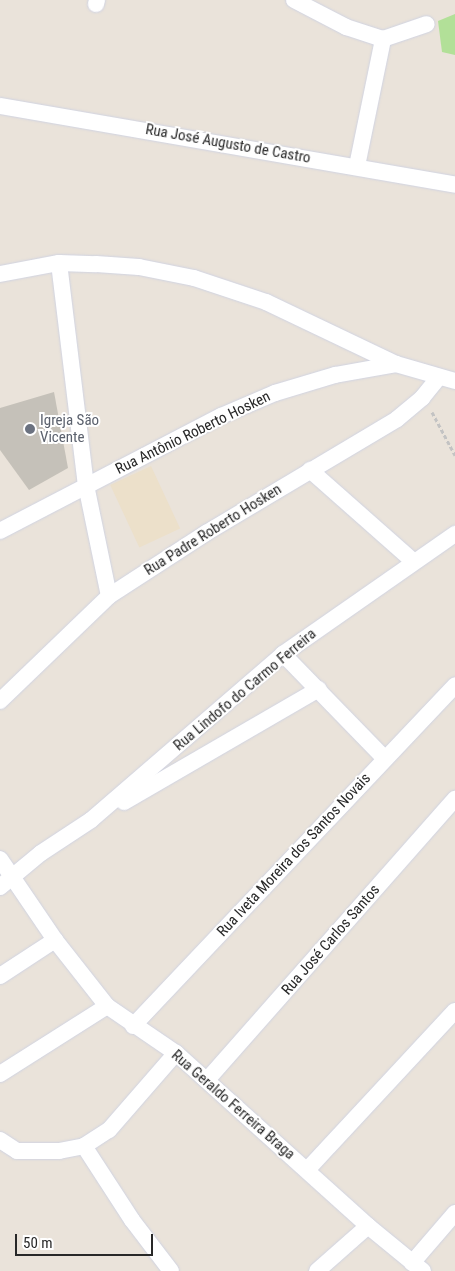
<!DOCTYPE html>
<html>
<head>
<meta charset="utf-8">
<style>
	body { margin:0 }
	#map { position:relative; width:455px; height:1271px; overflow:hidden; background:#eae3da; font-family:"Roboto Condensed",sans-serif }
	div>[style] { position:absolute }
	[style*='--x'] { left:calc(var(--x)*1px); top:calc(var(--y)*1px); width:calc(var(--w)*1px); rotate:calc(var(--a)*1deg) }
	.education>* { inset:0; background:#ece0ca; transform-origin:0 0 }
	.green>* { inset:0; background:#b2e098 }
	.building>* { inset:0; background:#c5c1b9 }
	.path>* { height:3px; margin-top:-1.5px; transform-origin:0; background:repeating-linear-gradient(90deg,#c3c3c3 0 4px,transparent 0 6.5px) }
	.roads { filter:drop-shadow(0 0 1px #d0d3e1) drop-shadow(0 0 1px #d0d3e1) }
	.street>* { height:16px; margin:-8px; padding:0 8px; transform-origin:8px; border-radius:8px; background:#fff }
	.dots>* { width:14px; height:14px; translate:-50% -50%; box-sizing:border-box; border:2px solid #fff; border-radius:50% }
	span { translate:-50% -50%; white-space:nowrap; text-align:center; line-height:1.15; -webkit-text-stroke:4px #fff; paint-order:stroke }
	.street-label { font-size:15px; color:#282828 }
	.worship-label { font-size:15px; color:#5b616d }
	.left { translate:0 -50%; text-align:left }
	.scale { position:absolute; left:15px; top:1234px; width:138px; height:22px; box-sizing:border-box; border:2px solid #282828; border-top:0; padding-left:6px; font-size:15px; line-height:18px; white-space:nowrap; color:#282828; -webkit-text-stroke:4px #fff; paint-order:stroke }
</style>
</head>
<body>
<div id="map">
	<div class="education">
		<div style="left:151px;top:466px;width:69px;height:45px;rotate:65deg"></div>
	</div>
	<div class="green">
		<div style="clip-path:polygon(455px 14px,455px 55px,442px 52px,438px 21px)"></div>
	</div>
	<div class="building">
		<div style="clip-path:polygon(54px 392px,68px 468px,29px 490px,0 450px,0 408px)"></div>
	</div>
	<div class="path">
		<div style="--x:432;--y:412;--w:49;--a:61.9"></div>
	</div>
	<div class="roads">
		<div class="street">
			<div style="--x:294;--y:0;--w:59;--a:27.4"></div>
			<div style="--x:346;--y:27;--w:39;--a:18"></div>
			<div style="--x:383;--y:39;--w:46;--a:-18.8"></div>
			<div style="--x:96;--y:4;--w:4;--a:-76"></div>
			<div style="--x:0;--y:106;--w:462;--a:9.8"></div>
			<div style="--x:357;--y:166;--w:130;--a:-78.4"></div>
			<div style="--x:59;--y:263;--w:224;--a:83.1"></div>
			<div style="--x:86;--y:485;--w:113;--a:78.3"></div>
			<div style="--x:0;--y:274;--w:60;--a:-10.6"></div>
			<div style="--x:59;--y:263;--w:37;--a:2"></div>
			<div style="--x:96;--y:264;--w:43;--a:4"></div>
			<div style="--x:139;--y:267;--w:56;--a:11.3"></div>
			<div style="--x:194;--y:278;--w:76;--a:18.4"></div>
			<div style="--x:266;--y:302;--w:144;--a:25.5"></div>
			<div style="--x:396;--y:364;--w:61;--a:16.1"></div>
			<div style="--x:310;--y:470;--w:137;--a:41.5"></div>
			<div style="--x:0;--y:531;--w:249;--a:-27.5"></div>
			<div style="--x:221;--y:416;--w:59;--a:-23.1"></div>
			<div style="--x:275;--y:393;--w:63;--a:-16.7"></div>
			<div style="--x:335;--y:375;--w:62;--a:-10.2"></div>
			<div style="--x:283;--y:654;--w:145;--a:45.8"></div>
			<div style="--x:0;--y:701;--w:151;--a:-43.9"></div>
			<div style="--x:109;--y:596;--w:116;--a:-33"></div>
			<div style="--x:206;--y:533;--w:222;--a:-30.8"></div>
			<div style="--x:397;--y:419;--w:33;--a:-40"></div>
			<div style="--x:422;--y:398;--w:27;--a:-51"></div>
			<div style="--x:124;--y:802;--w:225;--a:-30.1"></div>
			<div style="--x:0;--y:859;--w:98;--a:55.8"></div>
			<div style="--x:55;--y:940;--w:84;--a:51.8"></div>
			<div style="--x:107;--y:1006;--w:83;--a:34.3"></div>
			<div style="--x:176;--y:1053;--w:258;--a:42"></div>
			<div style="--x:368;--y:1226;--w:71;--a:39.3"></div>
			<div style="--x:0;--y:887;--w:53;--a:-39.7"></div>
			<div style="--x:41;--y:853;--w:60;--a:-33.4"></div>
			<div style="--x:91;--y:820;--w:254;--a:-40.8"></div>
			<div style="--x:283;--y:654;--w:210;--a:-34.9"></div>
			<div style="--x:0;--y:976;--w:66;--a:-33.2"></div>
			<div style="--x:133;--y:1026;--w:469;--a:-46.6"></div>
			<div style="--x:0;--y:1074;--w:127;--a:-32.4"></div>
			<div style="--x:207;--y:1080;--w:375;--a:-48.6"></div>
			<div style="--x:0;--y:1140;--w:20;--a:33"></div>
			<div style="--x:17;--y:1151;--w:42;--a:0"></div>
			<div style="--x:59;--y:1151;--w:25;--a:-11"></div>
			<div style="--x:84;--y:1146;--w:30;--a:-33"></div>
			<div style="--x:109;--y:1130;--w:102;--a:-49"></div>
			<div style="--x:84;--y:1146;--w:88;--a:57"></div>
			<div style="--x:132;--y:1220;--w:64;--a:52.6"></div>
			<div style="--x:307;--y:1170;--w:217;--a:-47.1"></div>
			<div style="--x:412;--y:1263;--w:66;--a:-49.3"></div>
			<div style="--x:317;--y:1271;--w:68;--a:-41.4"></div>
		</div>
	</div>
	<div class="dots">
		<div style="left:30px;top:429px;background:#6b7280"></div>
	</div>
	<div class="street-label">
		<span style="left:228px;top:144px;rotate:10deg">Rua José Augusto de Castro</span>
		<span style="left:193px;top:433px;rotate:-26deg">Rua Antônio Roberto Hosken</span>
		<span style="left:213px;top:530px;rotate:-32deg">Rua Padre Roberto Hosken</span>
		<span style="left:245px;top:690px;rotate:-40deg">Rua Lindofo do Carmo Ferreira</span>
		<span style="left:294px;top:855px;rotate:-47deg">Rua Iveta Moreira dos Santos Novais</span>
		<span style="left:331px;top:940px;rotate:-49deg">Rua José Carlos Santos</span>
		<span style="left:233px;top:1105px;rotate:41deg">Rua Geraldo Ferreira Braga</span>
	</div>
	<div class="worship-label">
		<span class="left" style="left:40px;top:429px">Igreja São<br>Vicente</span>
	</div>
	<div class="scale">50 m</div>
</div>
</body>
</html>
